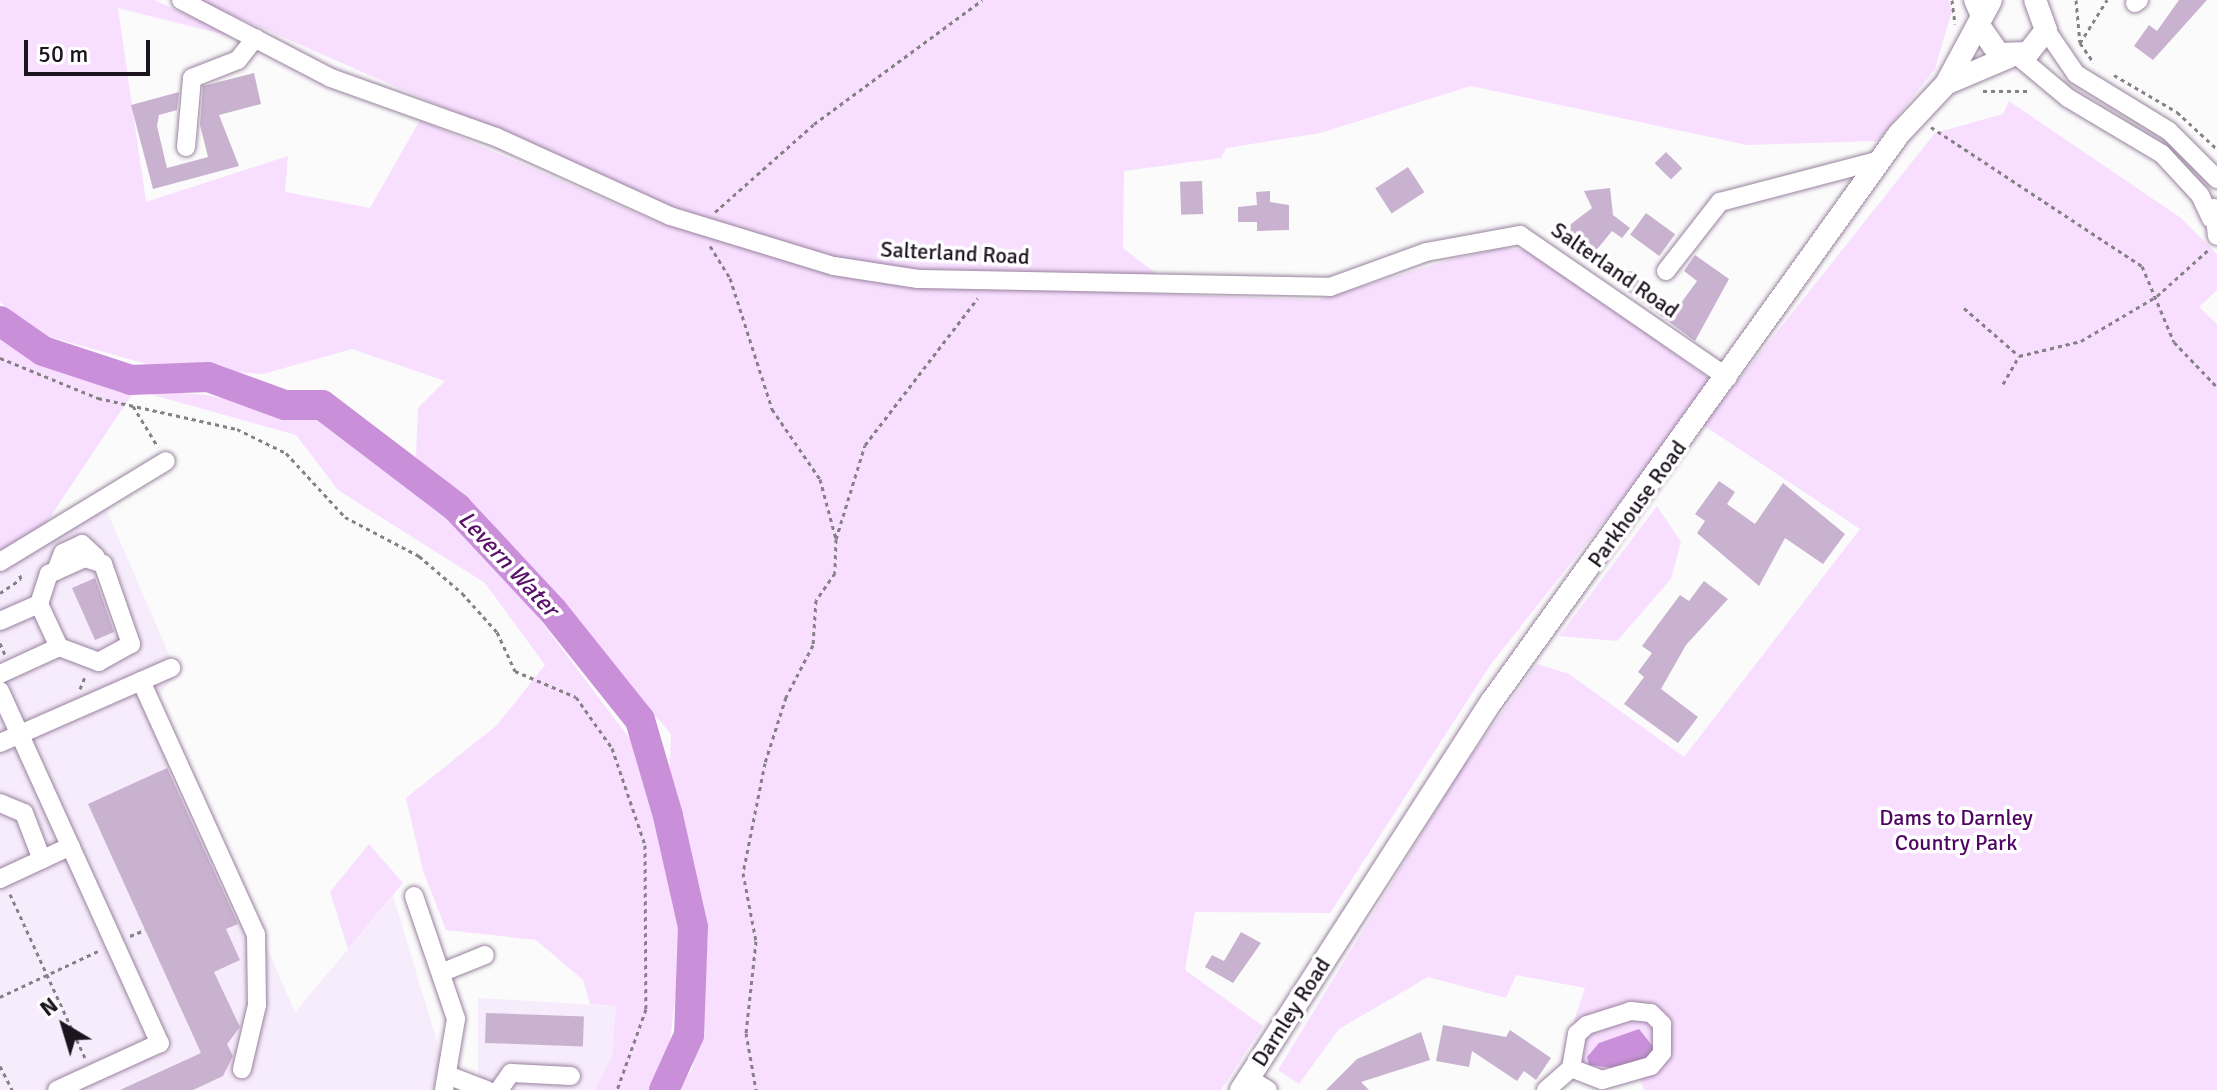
<!DOCTYPE html>
<html>
<head>
<meta charset="utf-8">
<style>
	body { margin:0 }
	#map { position:relative; width:2217px; height:1090px; overflow:hidden; background:#fbfbfb; font-family:Signika,sans-serif }
	div>[style] { position:absolute }
	[style*='--x'] { left:calc(var(--x)*1px); top:calc(var(--y)*1px); width:calc(var(--w)*1px); rotate:calc(var(--a)*1deg) }
	.built>* { inset:0; background:#f7ecfb }
	.green>* { inset:0; background:#f8dfff }
	.water>* { inset:0; background:#c990d9 }
	.river>* { height:30px; margin:-15px; padding:0 15px; transform-origin:15px; border-radius:15px; background:#c990d9 }
	.building>* { inset:0; background:#c9b2cf; transform-origin:0 0 }
	.path>* { height:3px; margin-top:-1.5px; transform-origin:0; background:repeating-linear-gradient(90deg,#858186 0 4px,transparent 0 8px) }
	.roads { filter:drop-shadow(0 0 2px #98829e) drop-shadow(0 0 2px #98829e) }
	.minor>* { height:18px; margin:-9px; padding:0 9px; transform-origin:9px; border-radius:9px; background:#fff }
	.major>* { height:22px; margin:-11px; padding:0 11px; transform-origin:11px; border-radius:11px; background:#fff }
	span { translate:-50% -50%; white-space:nowrap; text-align:center; line-height:1.15; -webkit-text-stroke:7px #fff; paint-order:stroke }
	.street-label { font-size:22px; color:#1c141e }
	.park-label { font-size:22px; color:#510562 }
	.water-label { font-size:24px; color:#59116a; font-style:italic }
	.north { position:absolute; left:24px; top:986px; width:80px; height:80px; -webkit-text-stroke:6px #fff; paint-order:stroke; rotate:322deg; font-size:22px; font-weight:700; line-height:32px; text-align:center; color:#1c141e }
	.north::after { content:''; display:block; margin:auto; width:28px; height:36px; background:#1c141e; clip-path:polygon(50% 0,100% 100%,50% 72%,0 100%) }
	.scale { position:absolute; left:24px; top:40px; width:126px; height:36px; box-sizing:border-box; border:4px solid #1c141e; border-top:0; padding-left:10px; font-size:24px; line-height:28px; white-space:nowrap; color:#1c141e; -webkit-text-stroke:6px #fff; paint-order:stroke }
</style>
</head>
<body>
<div id="map">
	<div class="built">
		<div style="clip-path:polygon(104px 504px,177px 673px,157px 697px,295px 1012px,393px 896px,452px 1090px,0 1090px,0 570px)"></div>
		<div style="clip-path:polygon(478px 998px,616px 1006px,612px 1057px,594px 1090px,478px 1090px)"></div>
	</div>
	<div class="green">
		<div style="clip-path:polygon(0 0,154px 0,238px 38px,118px 8px,146px 202px,288px 156px,285px 192px,370px 208px,420px 120px,657px 222px,909px 284px,1318px 300px,1449px 260px,1503px 248px,1534px 251px,1714px 382px,1491px 664px,1330px 913px,1195px 912px,1185px 970px,1263px 1026px,1221px 1090px,678px 1090px,692px 1069px,703px 1016px,708px 932px,669px 784px,671px 734px,532px 574px,416px 457px,418px 408px,445px 381px,352px 349px,263px 374px,150px 365px,29px 331px,0 302px)"></div>
		<div style="clip-path:polygon(198px 0,1949px 0,1952px 11px,1935px 69px,1878px 141px,1747px 145px,1471px 86px,1320px 133px,1226px 148px,1221px 158px,1124px 171px,1123px 248px,1162px 278px,864px 267px,686px 214px)"></div>
		<div style="clip-path:polygon(2009px 101px,2181px 218px,2217px 254px,2217px 290px,2199px 307px,2217px 324px,2217px 1090px,1644px 1090px,1640px 1079px,1603px 1083px,1570px 1077px,1561px 1060px,1585px 988px,1516px 975px,1506px 998px,1428px 977px,1339px 1029px,1299px 1084px,1278px 1070px,1458px 774px,1537px 664px,1569px 674px,1684px 757px,1860px 529px,1703px 425px,1935px 133px,2003px 114px)"></div>
		<div style="clip-path:polygon(0 331px,39px 363px,134px 390px,207px 395px,315px 417px,440px 509px,513px 584px,636px 747px,684px 932px,668px 1056px,652px 1090px,594px 1090px,612px 1057px,616px 1006px,590px 1004px,583px 980px,536px 940px,446px 930px,423px 871px,406px 798px,497px 725px,545px 665px,485px 583px,338px 490px,296px 435px,135px 390px,24px 556px,0 570px)"></div>
		<div style="clip-path:polygon(1657px 506px,1681px 542px,1671px 579px,1617px 641px,1559px 636px)"></div>
		<div style="clip-path:polygon(369px 844px,403px 883px,348px 949px,330px 892px)"></div>
	</div>
	<div class="water">
		<div style="clip-path:polygon(1639px 1029px,1655px 1049px,1648px 1058px,1621px 1069px,1589px 1065px,1587px 1057px,1599px 1043px)"></div>
	</div>
	<div class="river">
		<div style="--x:0;--y:321;--w:52;--a:34.9"></div>
		<div style="--x:43;--y:351;--w:93;--a:18.2"></div>
		<div style="--x:131;--y:380;--w:77;--a:-2.2"></div>
		<div style="--x:208;--y:377;--w:82;--a:20"></div>
		<div style="--x:285;--y:405;--w:37;--a:0"></div>
		<div style="--x:322;--y:405;--w:170;--a:37.3"></div>
		<div style="--x:457;--y:508;--w:141;--a:47"></div>
		<div style="--x:553;--y:611;--w:139;--a:51.4"></div>
		<div style="--x:640;--y:720;--w:100;--a:73.7"></div>
		<div style="--x:668;--y:816;--w:114;--a:77.3"></div>
		<div style="--x:693;--y:927;--w:108;--a:92.1"></div>
		<div style="--x:689;--y:1035;--w:60;--a:114.4"></div>
	</div>
	<div class="building">
		<div style="clip-path:polygon(2179px 0,2207px 0,2153px 60px,2134px 46px,2149px 25px,2157px 31px)"></div>
		<div style="clip-path:polygon(254px 73px,261px 104px,219px 115px,239px 166px,153px 189px,131px 105px,179px 92px,177px 110px,159px 115px,157px 126px,167px 168px,208px 157px,200px 125px,203px 86px)"></div>
		<div style="left:1666px;top:152px;width:23px;height:16px;rotate:45deg"></div>
		<div style="left:1408px;top:167px;width:30px;height:39px;rotate:57deg"></div>
		<div style="left:1202px;top:181px;width:33px;height:22px;rotate:88deg"></div>
		<div style="clip-path:polygon(1610px 188px,1613px 215px,1630px 228px,1622px 238px,1612px 231px,1594px 253px,1621px 272px,1635px 271px,1641px 285px,1676px 310px,1697px 281px,1684px 271px,1695px 255px,1729px 279px,1695px 341px,1568px 247px,1571px 224px,1592px 208px,1584px 191px)"></div>
		<div style="clip-path:polygon(1270px 191px,1270px 202px,1289px 205px,1289px 230px,1257px 231px,1257px 222px,1238px 222px,1238px 207px,1257px 205px,1256px 192px)"></div>
		<div style="left:1646px;top:213px;width:36px;height:27px;rotate:36deg"></div>
		<div style="clip-path:polygon(1719px 481px,1735px 492px,1727px 504px,1755px 524px,1783px 483px,1845px 534px,1823px 564px,1785px 538px,1759px 586px,1697px 533px,1705px 521px,1695px 514px)"></div>
		<div style="clip-path:polygon(95px 578px,114px 632px,95px 640px,72px 588px)"></div>
		<div style="clip-path:polygon(1704px 581px,1728px 599px,1686px 645px,1661px 689px,1698px 717px,1678px 743px,1624px 704px,1644px 677px,1638px 672px,1652px 653px,1642px 646px,1680px 595px,1689px 601px)"></div>
		<div style="clip-path:polygon(167px 768px,238px 924px,226px 929px,240px 960px,214px 972px,240px 1027px,227px 1044px,233px 1056px,223px 1076px,193px 1090px,120px 1090px,201px 1053px,88px 804px)"></div>
		<div style="clip-path:polygon(1241px 932px,1261px 943px,1233px 983px,1205px 967px,1212px 955px,1224px 961px)"></div>
		<div style="left:486px;top:1013px;width:98px;height:30px;rotate:2deg"></div>
		<div style="clip-path:polygon(1443px 1025px,1506px 1037px,1510px 1030px,1551px 1058px,1536px 1080px,1524px 1071px,1517px 1081px,1472px 1051px,1469px 1067px,1436px 1061px)"></div>
		<div style="clip-path:polygon(1421px 1032px,1430px 1060px,1361px 1082px,1369px 1090px,1326px 1090px,1357px 1059px)"></div>
	</div>
	<div class="path">
		<div style="--x:1952;--y:0;--w:24;--a:83"></div>
		<div style="--x:2076;--y:0;--w:43;--a:84.7"></div>
		<div style="--x:2080;--y:43;--w:51;--a:-57.9"></div>
		<div style="--x:2080;--y:43;--w:24;--a:55"></div>
		<div style="--x:2114;--y:75;--w:73;--a:30.4"></div>
		<div style="--x:2177;--y:112;--w:54;--a:42.8"></div>
		<div style="--x:1983;--y:91;--w:47;--a:0"></div>
		<div style="--x:1931;--y:127;--w:253;--a:33.4"></div>
		<div style="--x:2142;--y:266;--w:82;--a:67.2"></div>
		<div style="--x:2174;--y:342;--w:62;--a:46.3"></div>
		<div style="--x:715;--y:212;--w:132;--a:-41.6"></div>
		<div style="--x:814;--y:124;--w:209;--a:-36.4"></div>
		<div style="--x:710;--y:246;--w:38;--a:58"></div>
		<div style="--x:730;--y:278;--w:138;--a:72.2"></div>
		<div style="--x:772;--y:409;--w:85;--a:55.6"></div>
		<div style="--x:820;--y:479;--w:62;--a:75.1"></div>
		<div style="--x:836;--y:539;--w:34;--a:92"></div>
		<div style="--x:835;--y:573;--w:33;--a:125"></div>
		<div style="--x:816;--y:600;--w:45;--a:93.8"></div>
		<div style="--x:813;--y:645;--w:59;--a:117.4"></div>
		<div style="--x:786;--y:697;--w:69;--a:107.7"></div>
		<div style="--x:765;--y:763;--w:112;--a:101.3"></div>
		<div style="--x:743;--y:873;--w:69;--a:79.2"></div>
		<div style="--x:756;--y:941;--w:93;--a:96.2"></div>
		<div style="--x:746;--y:1033;--w:58;--a:80"></div>
		<div style="--x:1964;--y:308;--w:73;--a:41.1"></div>
		<div style="--x:2019;--y:356;--w:64;--a:-13.6"></div>
		<div style="--x:2081;--y:341;--w:88;--a:-30.6"></div>
		<div style="--x:2157;--y:296;--w:69;--a:-42"></div>
		<div style="--x:0;--y:358;--w:106;--a:22.2"></div>
		<div style="--x:98;--y:398;--w:142;--a:12.6"></div>
		<div style="--x:237;--y:429;--w:55;--a:26.1"></div>
		<div style="--x:286;--y:453;--w:87;--a:47.3"></div>
		<div style="--x:345;--y:517;--w:84;--a:27.8"></div>
		<div style="--x:419;--y:556;--w:57;--a:40.7"></div>
		<div style="--x:462;--y:593;--w:52;--a:48.1"></div>
		<div style="--x:497;--y:632;--w:43;--a:65.2"></div>
		<div style="--x:515;--y:671;--w:66;--a:23.1"></div>
		<div style="--x:576;--y:697;--w:62;--a:54.8"></div>
		<div style="--x:612;--y:748;--w:102;--a:71.2"></div>
		<div style="--x:645;--y:845;--w:164;--a:89.7"></div>
		<div style="--x:646;--y:1009;--w:86;--a:109.7"></div>
		<div style="--x:2003;--y:384;--w:32;--a:-60"></div>
		<div style="--x:133;--y:406;--w:48;--a:58.6"></div>
		<div style="--x:836;--y:539;--w:98;--a:-72.9"></div>
		<div style="--x:865;--y:445;--w:185;--a:-52.5"></div>
		<div style="--x:0;--y:593;--w:25;--a:-34"></div>
		<div style="--x:21;--y:579;--w:6;--a:-108"></div>
		<div style="--x:0;--y:643;--w:13;--a:67"></div>
		<div style="--x:80;--y:689;--w:16;--a:-68"></div>
		<div style="--x:10;--y:894;--w:180;--a:65.4"></div>
		<div style="--x:130;--y:936;--w:16;--a:-22"></div>
		<div style="--x:0;--y:997;--w:108;--a:-25.1"></div>
		<div style="--x:0;--y:1066;--w:27;--a:63"></div>
	</div>
	<div class="roads">
		<div class="minor">
			<div style="--x:181;--y:0;--w:169;--a:27.5"></div>
			<div style="--x:331;--y:78;--w:175;--a:19.7"></div>
			<div style="--x:496;--y:137;--w:191;--a:24.4"></div>
			<div style="--x:670;--y:216;--w:171;--a:17"></div>
			<div style="--x:834;--y:266;--w:85;--a:8.8"></div>
			<div style="--x:918;--y:279;--w:412;--a:1.1"></div>
			<div style="--x:1330;--y:287;--w:102;--a:-20"></div>
			<div style="--x:1426;--y:252;--w:96;--a:-10.3"></div>
			<div style="--x:1520;--y:235;--w:252;--a:34.5"></div>
			<div style="--x:1973;--y:0;--w:21;--a:67"></div>
			<div style="--x:2135;--y:3;--w:5;--a:-37"></div>
			<div style="--x:2046;--y:30;--w:53;--a:55.7"></div>
			<div style="--x:2076;--y:74;--w:109;--a:31.5"></div>
			<div style="--x:2169;--y:131;--w:68;--a:45"></div>
			<div style="--x:2019;--y:57;--w:64;--a:39.9"></div>
			<div style="--x:2068;--y:98;--w:109;--a:30.8"></div>
			<div style="--x:2162;--y:154;--w:56;--a:47.2"></div>
			<div style="--x:2200;--y:195;--w:26;--a:65"></div>
			<div style="--x:186;--y:147;--w:69;--a:-85"></div>
			<div style="--x:192;--y:78;--w:49;--a:-21.4"></div>
			<div style="--x:238;--y:60;--w:28;--a:-52"></div>
			<div style="--x:2214;--y:208;--w:28;--a:84"></div>
			<div style="--x:1666;--y:271;--w:88;--a:-52"></div>
			<div style="--x:1720;--y:202;--w:165;--a:-14.7"></div>
			<div style="--x:0;--y:562;--w:194;--a:-31.3"></div>
			<div style="--x:56;--y:571;--w:19;--a:-69"></div>
			<div style="--x:63;--y:553;--w:21;--a:-25"></div>
			<div style="--x:82;--y:544;--w:19;--a:43"></div>
			<div style="--x:39;--y:604;--w:32;--a:-72"></div>
			<div style="--x:49;--y:574;--w:39;--a:-24"></div>
			<div style="--x:85;--y:558;--w:19;--a:18"></div>
			<div style="--x:103;--y:564;--w:85;--a:70.7"></div>
			<div style="--x:131;--y:644;--w:37;--a:151"></div>
			<div style="--x:99;--y:662;--w:43;--a:-159.4"></div>
			<div style="--x:0;--y:621;--w:43;--a:-23.6"></div>
			<div style="--x:39;--y:604;--w:47;--a:65.1"></div>
			<div style="--x:59;--y:647;--w:65;--a:155.4"></div>
			<div style="--x:141;--y:681;--w:278;--a:65.6"></div>
			<div style="--x:256;--y:934;--w:71;--a:89.2"></div>
			<div style="--x:257;--y:1005;--w:66;--a:103.2"></div>
			<div style="--x:0;--y:691;--w:387;--a:65.6"></div>
			<div style="--x:160;--y:1043;--w:113;--a:155.5"></div>
			<div style="--x:0;--y:743;--w:187;--a:-23.7"></div>
			<div style="--x:0;--y:803;--w:26;--a:23"></div>
			<div style="--x:24;--y:813;--w:50;--a:69"></div>
			<div style="--x:0;--y:879;--w:78;--a:-24.9"></div>
			<div style="--x:414;--y:896;--w:130;--a:71.1"></div>
			<div style="--x:456;--y:1019;--w:72;--a:99.6"></div>
			<div style="--x:443;--y:972;--w:45;--a:-22"></div>
			<div style="--x:450;--y:1076;--w:39;--a:21"></div>
			<div style="--x:1248;--y:1078;--w:23;--a:31"></div>
			<div style="--x:499;--y:1090;--w:21;--a:-55"></div>
			<div style="--x:511;--y:1073;--w:60;--a:2.9"></div>
			<div style="--x:1546;--y:1090;--w:33;--a:-41"></div>
			<div style="--x:1571;--y:1068;--w:35;--a:-80"></div>
			<div style="--x:1577;--y:1034;--w:13;--a:-42"></div>
			<div style="--x:1587;--y:1025;--w:46;--a:-17.7"></div>
			<div style="--x:1631;--y:1011;--w:20;--a:6"></div>
			<div style="--x:1651;--y:1013;--w:16;--a:45"></div>
			<div style="--x:1662;--y:1024;--w:29;--a:90"></div>
			<div style="--x:1662;--y:1053;--w:17;--a:130"></div>
			<div style="--x:1651;--y:1066;--w:51;--a:164.1"></div>
			<div style="--x:1602;--y:1080;--w:33;--a:-159"></div>
		</div>
		<div class="major">
			<div style="--x:1980;--y:27;--w:33;--a:55"></div>
			<div style="--x:1999;--y:54;--w:29;--a:-2"></div>
			<div style="--x:2028;--y:53;--w:29;--a:-52"></div>
			<div style="--x:2046;--y:30;--w:32;--a:-110"></div>
			<div style="--x:1948;--y:83;--w:66;--a:-23.1"></div>
			<div style="--x:1241;--y:1090;--w:463;--a:-57.2"></div>
			<div style="--x:1492;--y:701;--w:698;--a:-54.33"></div>
			<div style="--x:1899;--y:134;--w:69;--a:-46.8"></div>
			<div style="--x:1946;--y:84;--w:95;--a:-61.8"></div>
		</div>
	</div>
	<div class="street-label">
		<span style="left:955px;top:253px;rotate:3deg">Salterland Road</span>
		<span style="left:1615px;top:270px;rotate:35deg">Salterland Road</span>
		<span style="left:1637px;top:504px;rotate:-54deg">Parkhouse Road</span>
		<span style="left:1291px;top:1012px;rotate:-57deg">Darnley Road</span>
	</div>
	<div class="park-label">
		<span style="left:1956px;top:830px">Dams to Darnley<br>Country Park</span>
	</div>
	<div class="water-label">
		<span style="left:508px;top:564px;rotate:47deg">Levern Water</span>
	</div>
	<div class="north">N</div>
	<div class="scale">50 m</div>
</div>
</body>
</html>
